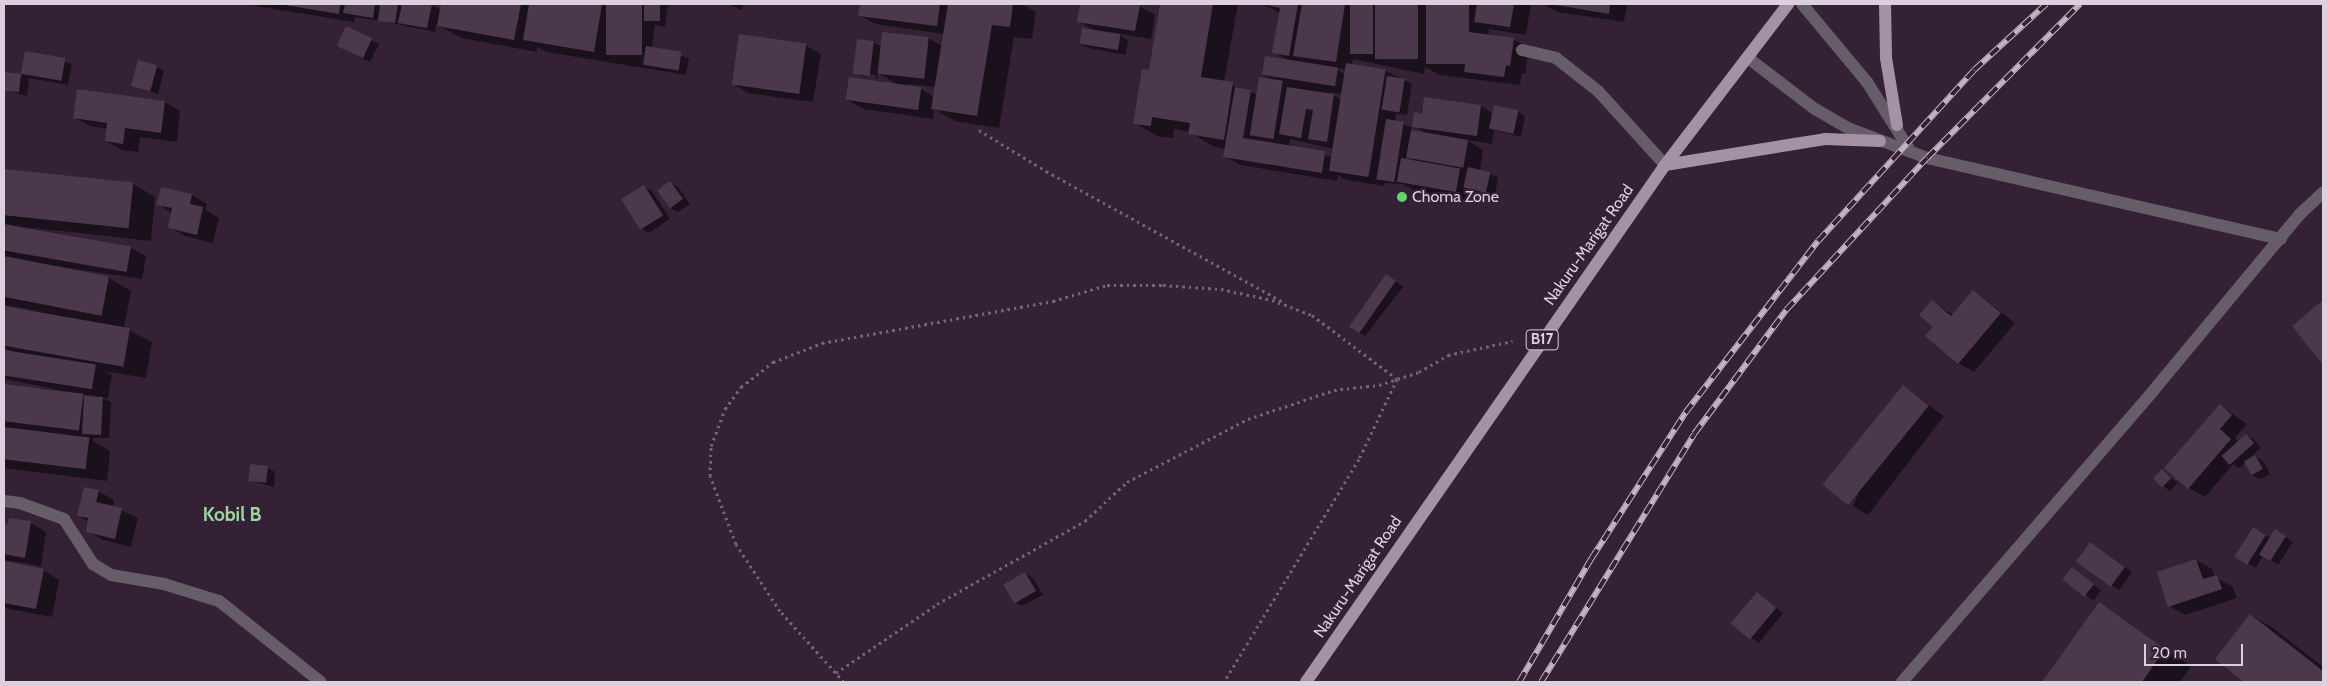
<!DOCTYPE html>
<html>
<head>
<meta charset="utf-8">
<style>
	body { margin:0 }
	#map { position:relative; width:2327px; height:686px; overflow:hidden; background:#342135; font-family:Cabin,sans-serif }
	div>[style] { position:absolute }
	[style*='--x'] { left:calc(var(--x)*1px); top:calc(var(--y)*1px); width:calc(var(--w)*1px); rotate:calc(var(--a)*1deg) }
	.shadow>* { inset:0; background:#0007; transform-origin:0 0 }
	.building>* { inset:0; background:#4c384d; transform-origin:0 0 }
	.path>* { height:3px; margin-top:-1.5px; transform-origin:0; background:repeating-linear-gradient(90deg,#746475 0 2.5px,transparent 0 6.5px) }
	.minor>* { height:12px; margin:-6px; padding:0 6px; transform-origin:6px; border-radius:6px; background:#675d68 }
	.major>* { height:12px; margin:-6px; padding:0 6px; transform-origin:6px; border-radius:6px; background:#a591a6 }
	.rail>* { height:5.5px; margin-top:-2.75px; transform-origin:0; background:repeating-linear-gradient(90deg,#342135 0 11px,#c2b4c3 0 22px); box-sizing:border-box; border-block:1px solid #c2b4c3 }
	.dots>* { width:14px; height:14px; translate:-50% -50%; box-sizing:border-box; border:2px solid #342135; border-radius:50% }
	span { translate:-50% -50%; white-space:nowrap; text-align:center; line-height:1.15; -webkit-text-stroke:4px #342135; paint-order:stroke }
	.shield-label span { padding:1px 4px; background:#342135; border:1px solid; border-radius:4px; -webkit-text-stroke-width:0 }
	.shield-label { font-size:15px; color:#dcd0dd; font-weight:700 }
	.poi-label { font-size:16px; color:#dcd0dd }
	.left { translate:0 -50%; text-align:left }
	.street-label { font-size:16px; color:#dcd0dd }
	.quarter-label { font-size:19px; color:#9bd69c; font-weight:700 }
	.frame { position:absolute; inset:0; border:5px solid #dcd0dd; pointer-events:none }
	.scale { position:absolute; left:2144px; top:644px; width:99px; height:22px; box-sizing:border-box; border:2px solid #dcd0dd; border-top:0; padding-left:6px; font-size:15px; line-height:18px; white-space:nowrap; color:#dcd0dd; -webkit-text-stroke:4px #342135; paint-order:stroke }
</style>
</head>
<body>
<div id="map">
	<div class="shadow">
		<div style="clip-path:polygon(244px 4px,398px 4px,403px 7px,403px 4px,429px 4px,441px 10px,442px 4px,668px 4px,665px 27px,655px 25px,652px 48px,689px 58px,686px 75px,546px 52px,537px 47px,537px 52px,461px 38px,436px 24px,435px 32px,381px 21px,355px 17px,354px 22px)"></div>
		<div style="clip-path:polygon(727px 4px,743px 4px,742px 10px)"></div>
		<div style="clip-path:polygon(evenodd,861px 4px,1021px 4px,1036px 12px,1032px 39px,1014px 37px,999px 128px,955px 121px,934px 109px,933px 119px,863px 109px,847px 100px,898px 85px,878px 73px,877px 79px,854px 73px,873px 42px,882px 47px,928px 38px,942px 46px,944px 34px,875px 24px,859px 15px,861px 4px,861px 73px,876px 75px,875px 78px,861px 76px,861px 73px,861px 4px,906px 84px,936px 87px,934px 97px,920px 88px,906px 86px,906px 84px)"></div>
		<div style="clip-path:polygon(1081px 4px,1139px 6px,1155px 15px,1151px 39px,1119px 34px,1128px 40px,1126px 55px,1088px 48px,1080px 44px,1095px 31px,1078px 21px)"></div>
		<div style="clip-path:polygon(evenodd,1161px 4px,1238px 4px,1224px 82px,1258px 95px,1271px 80px,1263px 75px,1290px 62px,1274px 52px,1280px 13px,1262px 4px,1531px 4px,1526px 35px,1489px 29px,1488px 36px,1513px 39px,1529px 48px,1525px 74px,1522px 73px,1520px 85px,1440px 75px,1425px 67px,1424px 74px,1353px 59px,1352px 65px,1386px 71px,1412px 84px,1407px 115px,1396px 114px,1395px 122px,1412px 127px,1411px 131px,1426px 133px,1413px 126px,1423px 115px,1481px 106px,1493px 114px,1517px 111px,1525px 116px,1521px 137px,1494px 130px,1492px 144px,1467px 140px,1483px 150px,1480px 171px,1498px 177px,1495px 196px,1473px 192px,1472px 201px,1415px 191px,1403px 184px,1385px 183px,1384px 186px,1346px 180px,1338px 175px,1337px 181px,1240px 165px,1225px 156px,1226px 149px,1212px 146px,1190px 132px,1174px 129px,1173px 138px,1157px 136px,1135px 123px,1150px 71px,1161px 4px,1335px 68px,1347px 70px,1346px 75px,1335px 68px,1161px 4px,1329px 92px,1343px 94px,1342px 100px,1329px 92px,1161px 4px,1290px 139px,1334px 149px,1332px 157px,1289px 147px,1290px 139px,1161px 4px,1407px 156px,1416px 162px,1406px 160px,1407px 156px)"></div>
		<div style="clip-path:polygon(1543px 4px,1627px 4px,1624px 22px,1557px 12px)"></div>
		<div style="clip-path:polygon(371px 40px,379px 44px,370px 62px,346px 50px)"></div>
		<div style="clip-path:polygon(805px 45px,821px 54px,813px 102px,748px 93px,732px 83px)"></div>
		<div style="clip-path:polygon(26px 52px,72px 64px,68px 85px,29px 78px,27px 96px,4px 90px,5px 73px,22px 76px)"></div>
		<div style="clip-path:polygon(156px 66px,164px 71px,158px 94px,133px 85px)"></div>
		<div style="clip-path:polygon(165px 102px,180px 111px,177px 142px,140px 137px,138px 152px,122px 150px,106px 141px,108px 129px,90px 126px,74px 117px)"></div>
		<div style="clip-path:polygon(evenodd,4px 170px,133px 184px,155px 197px,151px 241px,26px 227px,130px 247px,146px 256px,142px 279px,15px 260px,109px 278px,131px 291px,124px 328px,152px 342px,146px 378px,104px 371px,112px 375px,108px 398px,102px 398px,111px 402px,109px 438px,94px 438px,93px 441px,110px 451px,107px 481px,4px 468px,4px 385px,60px 390px,4px 379px,4px 351px,13px 352px,4px 347px,4px 307px,45px 312px,4px 305px,4px 170px,79px 394px,96px 396px,95px 398px,86px 398px,79px 394px)"></div>
		<div style="clip-path:polygon(670px 182px,678px 187px,690px 204px,678px 212px,670px 208px)"></div>
		<div style="clip-path:polygon(644px 187px,652px 191px,670px 219px,649px 233px,641px 228px)"></div>
		<div style="clip-path:polygon(192px 195px,207px 204px,206px 210px,219px 218px,213px 243px,185px 236px,169px 227px,172px 213px,157px 204px)"></div>
		<div style="clip-path:polygon(1394px 280px,1403px 287px,1365px 336px,1358px 332px)"></div>
		<div style="clip-path:polygon(1974px 291px,2015px 323px,1974px 372px,1958px 363px,1932px 301px,1953px 315px)"></div>
		<div style="clip-path:polygon(2323px 302px,2323px 363px,2294px 326px)"></div>
		<div style="clip-path:polygon(1903px 387px,1944px 416px,1868px 515px,1853px 506px)"></div>
		<div style="clip-path:polygon(2220px 405px,2247px 424px,2235px 438px,2239px 442px,2246px 435px,2254px 440px,2261px 448px,2253px 455px,2263px 461px,2270px 474px,2260px 479px,2252px 475px,2246px 463px,2239px 468px,2233px 464px,2205px 497px,2189px 488px)"></div>
		<div style="clip-path:polygon(268px 468px,275px 472px,274px 487px,249px 480px)"></div>
		<div style="clip-path:polygon(2162px 471px,2178px 483px,2170px 491px,2163px 486px)"></div>
		<div style="clip-path:polygon(98px 491px,114px 500px,113px 507px,138px 518px,131px 547px,103px 540px,87px 531px,89px 522px,78px 516px)"></div>
		<div style="clip-path:polygon(30px 522px,46px 532px,41px 566px,4px 560px,4px 525px)"></div>
		<div style="clip-path:polygon(2254px 528px,2270px 538px,2283px 535px,2293px 542px,2278px 565px,2263px 555px,2256px 568px,2236px 557px)"></div>
		<div style="clip-path:polygon(2098px 548px,2132px 572px,2119px 590px,2111px 585px)"></div>
		<div style="clip-path:polygon(2196px 560px,2212px 569px,2215px 577px,2232px 586px,2237px 598px,2185px 615px,2169px 606px)"></div>
		<div style="clip-path:polygon(4px 563px,43px 570px,59px 580px,52px 617px,4px 608px)"></div>
		<div style="left:2072px;top:569px;width:36px;height:13px;rotate:36deg"></div>
		<div style="clip-path:polygon(1025px 573px,1033px 578px,1043px 595px,1022px 606px,1014px 602px)"></div>
		<div style="clip-path:polygon(1757px 594px,1783px 613px,1759px 643px,1751px 638px)"></div>
		<div style="clip-path:polygon(2099px 604px,2191px 666px,2180px 682px,2044px 682px)"></div>
		<div style="clip-path:polygon(2251px 615px,2273px 628px,2323px 667px,2323px 682px,2246px 682px,2217px 659px)"></div>
	</div>
	<div class="building">
		<div style="clip-path:polygon(279px 4px,340px 4px,339px 14px)"></div>
		<div style="clip-path:polygon(345px 4px,375px 4px,373px 18px,343px 13px)"></div>
		<div style="clip-path:polygon(380px 4px,398px 4px,395px 23px,378px 21px)"></div>
		<div style="clip-path:polygon(402px 4px,432px 4px,427px 28px,398px 23px)"></div>
		<div style="clip-path:polygon(441px 4px,521px 4px,514px 40px,437px 26px)"></div>
		<div style="clip-path:polygon(529px 4px,602px 4px,594px 52px,523px 40px)"></div>
		<div style="left:606px;top:4px;width:36px;height:51px"></div>
		<div style="left:644px;top:4px;width:16px;height:17px"></div>
		<div style="clip-path:polygon(860px 4px,940px 4px,937px 26px,858px 16px)"></div>
		<div style="clip-path:polygon(948px 4px,1013px 4px,1010px 27px,992px 25px,977px 116px,931px 109px)"></div>
		<div style="clip-path:polygon(1080px 4px,1140px 5px,1135px 31px,1077px 22px)"></div>
		<div style="clip-path:polygon(1160px 4px,1213px 4px,1201px 77px,1233px 82px,1224px 140px,1188px 134px,1190px 123px,1152px 117px,1151px 126px,1133px 124px,1142px 69px,1149px 70px)"></div>
		<div style="clip-path:polygon(1298px 4px,1289px 56px,1272px 53px,1280px 8px,1262px 4px)"></div>
		<div style="clip-path:polygon(1302px 4px,1345px 4px,1336px 62px,1293px 56px)"></div>
		<div style="left:1350px;top:4px;width:23px;height:50px"></div>
		<div style="left:1375px;top:4px;width:43px;height:55px"></div>
		<div style="left:1426px;top:4px;width:43px;height:60px"></div>
		<div style="clip-path:polygon(1477px 4px,1514px 4px,1510px 27px,1474px 22px)"></div>
		<div style="clip-path:polygon(1550px 4px,1610px 4px,1609px 14px)"></div>
		<div style="left:346px;top:26px;width:29px;height:22px;rotate:25deg"></div>
		<div style="left:1082px;top:28px;width:39px;height:16px;rotate:9deg"></div>
		<div style="left:882px;top:32px;width:47px;height:42px;rotate:6deg"></div>
		<div style="clip-path:polygon(1469px 32px,1514px 38px,1510px 66px,1506px 65px,1504px 77px,1464px 72px)"></div>
		<div style="left:739px;top:34px;width:68px;height:51px;rotate:8deg"></div>
		<div style="left:857px;top:39px;width:17px;height:35px;rotate:7deg"></div>
		<div style="left:646px;top:46px;width:36px;height:19px;rotate:9deg"></div>
		<div style="left:25px;top:51px;width:41px;height:23px;rotate:10deg"></div>
		<div style="left:1265px;top:56px;width:74px;height:19px;rotate:9deg"></div>
		<div style="left:138px;top:60px;width:20px;height:27px;rotate:15deg"></div>
		<div style="left:1346px;top:63px;width:40px;height:109px;rotate:9deg"></div>
		<div style="clip-path:polygon(4px 72px,21px 74px,19px 92px,4px 91px)"></div>
		<div style="left:1387px;top:76px;width:18px;height:34px;rotate:9deg"></div>
		<div style="left:849px;top:77px;width:73px;height:23px;rotate:8deg"></div>
		<div style="left:1259px;top:77px;width:24px;height:59px;rotate:9deg"></div>
		<div style="clip-path:polygon(1235px 87px,1251px 90px,1243px 138px,1325px 151px,1322px 173px,1223px 157px)"></div>
		<div style="clip-path:polygon(1287px 87px,1334px 94px,1327px 142px,1308px 139px,1313px 110px,1306px 109px,1301px 138px,1279px 134px)"></div>
		<div style="clip-path:polygon(77px 89px,165px 101px,161px 133px,125px 128px,123px 144px,105px 141px,107px 123px,73px 118px)"></div>
		<div style="clip-path:polygon(1424px 97px,1481px 105px,1477px 136px,1412px 127px,1414px 112px,1422px 114px)"></div>
		<div style="left:1494px;top:105px;width:25px;height:24px;rotate:12deg"></div>
		<div style="left:1386px;top:119px;width:18px;height:61px;rotate:9deg"></div>
		<div style="left:1411px;top:130px;width:58px;height:28px;rotate:10deg"></div>
		<div style="left:1401px;top:158px;width:60px;height:24px;rotate:10deg"></div>
		<div style="left:1468px;top:167px;width:23px;height:21px;rotate:13deg"></div>
		<div style="left:4px;top:169px;width:130px;height:46px;rotate:6deg"></div>
		<div style="left:670px;top:181px;width:22px;height:16px;rotate:54deg"></div>
		<div style="left:644px;top:185px;width:36px;height:27px;rotate:58deg"></div>
		<div style="clip-path:polygon(161px 187px,192px 194px,190px 204px,203px 207px,197px 235px,168px 228px,172px 208px,156px 205px)"></div>
		<div style="left:4px;top:224px;width:129px;height:26px;rotate:10deg"></div>
		<div style="left:4px;top:256px;width:107px;height:40px;rotate:11deg"></div>
		<div style="left:1386px;top:274px;width:12px;height:64px;rotate:35deg"></div>
		<div style="clip-path:polygon(1973px 290px,2001px 313px,1958px 364px,1925px 336px,1933px 327px,1919px 315px,1932px 300px,1951px 316px)"></div>
		<div style="clip-path:polygon(2323px 300px,2323px 365px,2292px 326px)"></div>
		<div style="left:4px;top:306px;width:128px;height:39px;rotate:10deg"></div>
		<div style="left:4px;top:350px;width:93px;height:25px;rotate:9deg"></div>
		<div style="left:4px;top:384px;width:80px;height:37px;rotate:7deg"></div>
		<div style="left:1903px;top:385px;width:33px;height:128px;rotate:39deg"></div>
		<div style="left:84px;top:396px;width:19px;height:38px;rotate:3deg"></div>
		<div style="clip-path:polygon(2220px 404px,2232px 415px,2220px 429px,2231px 439px,2188px 489px,2164px 468px)"></div>
		<div style="left:4px;top:427px;width:86px;height:32px;rotate:7deg"></div>
		<div style="left:2246px;top:434px;width:12px;height:33px;rotate:48deg"></div>
		<div style="left:2255px;top:455px;width:16px;height:13px;rotate:60deg"></div>
		<div style="left:250px;top:464px;width:18px;height:17px;rotate:6deg"></div>
		<div style="left:2162px;top:469px;width:13px;height:13px;rotate:45deg"></div>
		<div style="clip-path:polygon(84px 487px,99px 490px,96px 502px,122px 508px,115px 539px,86px 532px,88px 518px,77px 516px)"></div>
		<div style="clip-path:polygon(9px 518px,31px 521px,25px 558px,4px 554px,4px 523px,8px 524px)"></div>
		<div style="left:2253px;top:527px;width:15px;height:35px;rotate:32deg"></div>
		<div style="left:2275px;top:529px;width:13px;height:30px;rotate:32deg"></div>
		<div style="left:2090px;top:542px;width:43px;height:24px;rotate:36deg"></div>
		<div style="clip-path:polygon(2196px 559px,2203px 579px,2217px 575px,2222px 589px,2168px 607px,2157px 572px)"></div>
		<div style="clip-path:polygon(4px 561px,44px 569px,36px 609px,4px 603px)"></div>
		<div style="left:2072px;top:567px;width:28px;height:16px;rotate:38deg"></div>
		<div style="left:1025px;top:572px;width:22px;height:25px;rotate:60deg"></div>
		<div style="left:1757px;top:592px;width:25px;height:41px;rotate:40deg"></div>
		<div style="clip-path:polygon(2099px 602px,2165px 649px,2142px 682px,2042px 682px)"></div>
		<div style="clip-path:polygon(2250px 614px,2323px 671px,2323px 682px,2244px 682px,2215px 659px)"></div>
	</div>
	<div class="path">
		<div style="--x:979;--y:130;--w:79;--a:31.5"></div>
		<div style="--x:1046;--y:171;--w:271;--a:28.9"></div>
		<div style="--x:836;--y:673;--w:122;--a:-34.3"></div>
		<div style="--x:937;--y:604;--w:170;--a:-29.3"></div>
		<div style="--x:1085;--y:521;--w:57;--a:-42.9"></div>
		<div style="--x:1127;--y:482;--w:136;--a:-27.5"></div>
		<div style="--x:1248;--y:419;--w:91;--a:-18.6"></div>
		<div style="--x:1334;--y:390;--w:45;--a:-6.3"></div>
		<div style="--x:1379;--y:385;--w:42;--a:-18"></div>
		<div style="--x:1419;--y:372;--w:34;--a:-30"></div>
		<div style="--x:1448;--y:355;--w:66;--a:-12.2"></div>
		<div style="--x:844;--y:682;--w:96;--a:-132"></div>
		<div style="--x:780;--y:611;--w:80;--a:-123.3"></div>
		<div style="--x:736;--y:544;--w:73;--a:-110.9"></div>
		<div style="--x:710;--y:476;--w:30;--a:-88"></div>
		<div style="--x:711;--y:446;--w:40;--a:-69"></div>
		<div style="--x:725;--y:409;--w:27;--a:-54"></div>
		<div style="--x:741;--y:387;--w:41;--a:-38"></div>
		<div style="--x:773;--y:362;--w:53;--a:-21.2"></div>
		<div style="--x:822;--y:343;--w:235;--a:-10.3"></div>
		<div style="--x:1053;--y:301;--w:56;--a:-16.5"></div>
		<div style="--x:1107;--y:285;--w:56;--a:0"></div>
		<div style="--x:1163;--y:285;--w:58;--a:3.9"></div>
		<div style="--x:1221;--y:289;--w:52;--a:12.2"></div>
		<div style="--x:1272;--y:300;--w:43;--a:20.6"></div>
		<div style="--x:1312;--y:315;--w:106;--a:37"></div>
		<div style="--x:1397;--y:379;--w:89;--a:115.4"></div>
		<div style="--x:1359;--y:459;--w:261;--a:121.2"></div>
	</div>
	<div class="minor">
		<div style="--x:1802;--y:4;--w:102;--a:50.2"></div>
		<div style="--x:1867;--y:82;--w:79;--a:57.9"></div>
		<div style="--x:1522;--y:50;--w:35;--a:13"></div>
		<div style="--x:1556;--y:58;--w:53;--a:38.2"></div>
		<div style="--x:1598;--y:91;--w:100;--a:47.8"></div>
		<div style="--x:1748;--y:58;--w:84;--a:37.3"></div>
		<div style="--x:1815;--y:109;--w:38;--a:30"></div>
		<div style="--x:1848;--y:128;--w:85;--a:20.8"></div>
		<div style="--x:1927;--y:158;--w:363;--a:12.9"></div>
		<div style="--x:4;--y:501;--w:16;--a:7"></div>
		<div style="--x:20;--y:503;--w:47;--a:20"></div>
		<div style="--x:64;--y:519;--w:54;--a:57.2"></div>
		<div style="--x:93;--y:564;--w:21;--a:31"></div>
		<div style="--x:111;--y:575;--w:54;--a:9.6"></div>
		<div style="--x:164;--y:584;--w:58;--a:17.2"></div>
		<div style="--x:219;--y:601;--w:130;--a:38.5"></div>
		<div style="--x:1902;--y:682;--w:384;--a:-49.2"></div>
		<div style="--x:2153;--y:391;--w:229;--a:-50.3"></div>
		<div style="--x:2299;--y:215;--w:33;--a:-43"></div>
	</div>
	<div class="major">
		<div style="--x:1885;--y:4;--w:54;--a:88.9"></div>
		<div style="--x:1886;--y:58;--w:68;--a:80.7"></div>
		<div style="--x:1665;--y:165;--w:162;--a:-9.2"></div>
		<div style="--x:1825;--y:139;--w:55;--a:2.1"></div>
		<div style="--x:1306;--y:682;--w:629;--a:-55.22"></div>
		<div style="--x:1665;--y:165;--w:203;--a:-52.6"></div>
	</div>
	<div class="rail">
		<div style="--x:1519;--y:682;--w:143;--a:-59.7"></div>
		<div style="--x:1591;--y:559;--w:174;--a:-57.2"></div>
		<div style="--x:1685;--y:413;--w:217;--a:-52.3"></div>
		<div style="--x:1818;--y:241;--w:231;--a:-47.6"></div>
		<div style="--x:1974;--y:70;--w:98;--a:-42.5"></div>
		<div style="--x:1541;--y:682;--w:291;--a:-58.3"></div>
		<div style="--x:1694;--y:434;--w:154;--a:-53.4"></div>
		<div style="--x:1786;--y:310;--w:207;--a:-47.2"></div>
		<div style="--x:1927;--y:158;--w:217;--a:-45.2"></div>
	</div>
	<div class="dots">
		<div style="left:1402px;top:197px;background:#61d46a"></div>
	</div>
	<div class="shield-label">
		<span style="left:1542px;top:340px">B17</span>
	</div>
	<div class="poi-label">
		<span class="left" style="left:1412px;top:197px">Choma Zone</span>
	</div>
	<div class="street-label">
		<span style="left:1589px;top:245px;rotate:-55deg">Nakuru-Marigat Road</span>
		<span style="left:1358px;top:577px;rotate:-56deg">Nakuru-Marigat Road</span>
	</div>
	<div class="quarter-label">
		<span style="left:232px;top:515px">Kobil B</span>
	</div>
	<div class="frame"></div>
	<div class="scale">20 m</div>
</div>
</body>
</html>
